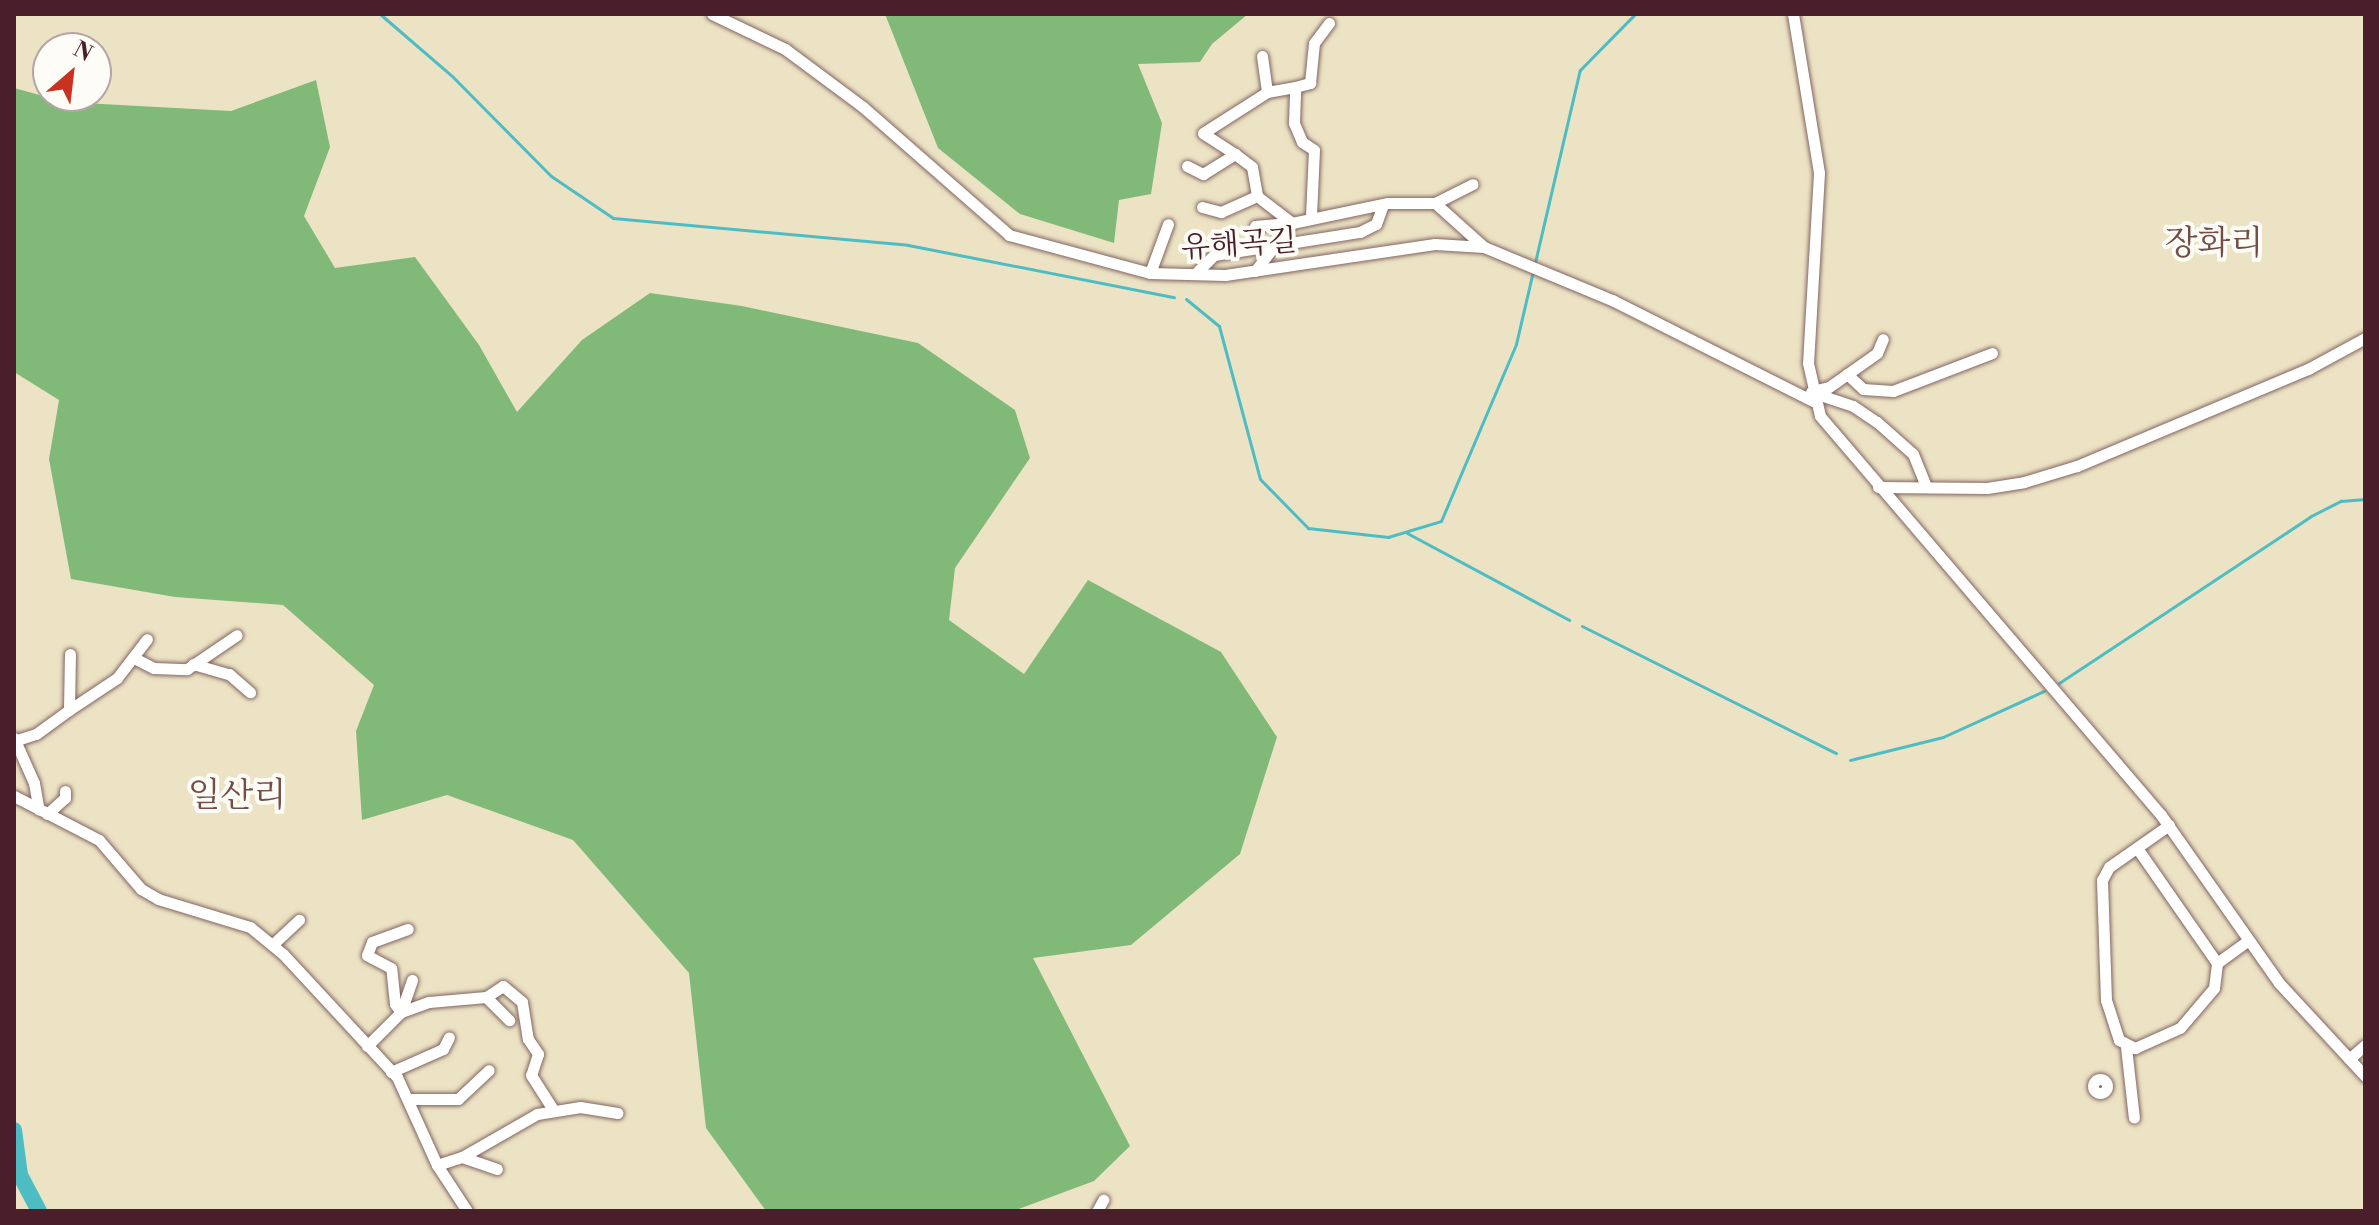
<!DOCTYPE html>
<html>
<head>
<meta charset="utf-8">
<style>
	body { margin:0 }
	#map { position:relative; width:2379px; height:1225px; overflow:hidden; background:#ece3c4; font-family:"Libre Bodoni","Noto Serif KR",serif }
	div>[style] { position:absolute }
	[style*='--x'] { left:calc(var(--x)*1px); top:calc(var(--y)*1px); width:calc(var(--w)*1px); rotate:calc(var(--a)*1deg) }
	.forest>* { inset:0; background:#81ba78 }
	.stream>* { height:3px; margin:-1.5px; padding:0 1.5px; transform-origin:1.5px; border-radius:1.5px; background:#4ebdc3 }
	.river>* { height:16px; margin:-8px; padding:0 8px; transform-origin:8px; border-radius:8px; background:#4ebdc3 }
	.roads { filter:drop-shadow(0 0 2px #836461) drop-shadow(0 0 2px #836461) }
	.street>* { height:11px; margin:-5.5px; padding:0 5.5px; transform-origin:5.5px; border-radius:5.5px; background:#fff }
	.street>.ring { margin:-5.5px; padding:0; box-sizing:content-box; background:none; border:11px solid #fff; border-radius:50% }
	span { translate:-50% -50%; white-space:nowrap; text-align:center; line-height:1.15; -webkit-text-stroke:8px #fdfcf7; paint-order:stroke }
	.street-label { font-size:30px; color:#4a1f2b }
	.quarter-label { font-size:34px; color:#744d47 }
	.frame { position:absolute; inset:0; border:16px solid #4a1f2b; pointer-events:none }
	.north { position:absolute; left:32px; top:32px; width:80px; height:80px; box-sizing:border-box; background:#fdfcf7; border:2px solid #b5a4a5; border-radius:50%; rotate:28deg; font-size:22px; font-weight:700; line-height:32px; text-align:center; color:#4a1f2b }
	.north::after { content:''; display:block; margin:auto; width:28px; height:36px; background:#c8321e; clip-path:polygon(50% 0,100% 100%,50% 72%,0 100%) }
</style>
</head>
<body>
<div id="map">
	<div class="forest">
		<div style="clip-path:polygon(885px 14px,1248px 14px,1212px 44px,1200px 62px,1138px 64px,1162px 123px,1151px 194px,1119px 200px,1114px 243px,1020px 214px,938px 148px)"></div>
		<div style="clip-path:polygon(316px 80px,330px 147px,304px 216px,335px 268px,415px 257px,479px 345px,517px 412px,582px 340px,650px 293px,742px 306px,918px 343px,1015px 410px,1030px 458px,955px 568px,949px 620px,1024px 674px,1088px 580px,1221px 652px,1277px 737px,1240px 854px,1131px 945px,1033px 958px,1130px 1146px,1094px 1181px,1013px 1211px,766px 1211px,706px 1128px,689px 973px,573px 840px,447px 795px,362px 820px,356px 731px,374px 685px,283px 605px,175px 597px,71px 579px,49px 459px,59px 400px,14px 372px,14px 88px,65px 102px,231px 111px)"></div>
	</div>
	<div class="stream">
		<div style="--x:380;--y:14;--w:96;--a:40.8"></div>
		<div style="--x:453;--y:77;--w:139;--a:45.3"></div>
		<div style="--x:551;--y:176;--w:75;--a:34.1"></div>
		<div style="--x:613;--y:218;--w:296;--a:5.2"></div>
		<div style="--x:908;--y:245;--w:271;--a:11.1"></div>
		<div style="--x:1186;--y:299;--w:43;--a:39.3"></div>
		<div style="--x:1219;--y:326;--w:158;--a:75"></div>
		<div style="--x:1260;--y:479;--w:69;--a:45.6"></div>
		<div style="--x:1308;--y:528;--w:81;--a:6.4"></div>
		<div style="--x:1388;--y:537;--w:55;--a:-16.8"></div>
		<div style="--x:1441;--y:521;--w:192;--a:-67"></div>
		<div style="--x:1516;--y:344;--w:281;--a:-76.9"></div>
		<div style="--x:1580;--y:70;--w:78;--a:-45.5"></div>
		<div style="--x:1407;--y:533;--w:184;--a:28.2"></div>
		<div style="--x:1582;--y:626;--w:284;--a:26.6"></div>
		<div style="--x:2059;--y:683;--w:302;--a:-33.5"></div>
		<div style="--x:2311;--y:516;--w:34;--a:-27"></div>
		<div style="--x:2341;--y:501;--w:24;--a:-5"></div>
		<div style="--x:1850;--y:760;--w:96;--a:-13.9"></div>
		<div style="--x:1943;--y:737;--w:111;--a:-24.5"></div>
	</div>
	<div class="river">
		<div style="--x:14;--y:1130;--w:45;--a:82.4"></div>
		<div style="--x:20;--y:1175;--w:41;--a:62.2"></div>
	</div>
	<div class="roads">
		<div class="street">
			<div style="--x:712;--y:14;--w:81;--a:25.6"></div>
			<div style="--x:785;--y:49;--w:97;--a:36.6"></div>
			<div style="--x:863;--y:107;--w:194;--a:41.2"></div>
			<div style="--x:1009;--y:235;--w:146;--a:15.1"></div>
			<div style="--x:1150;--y:273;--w:75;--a:1.5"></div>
			<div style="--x:1225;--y:275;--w:212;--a:-8.4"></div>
			<div style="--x:1435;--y:244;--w:49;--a:3.5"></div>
			<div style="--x:1484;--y:247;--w:139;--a:22.5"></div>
			<div style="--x:1612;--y:300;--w:225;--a:26.7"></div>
			<div style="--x:1793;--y:14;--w:161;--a:80.7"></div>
			<div style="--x:1819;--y:173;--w:190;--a:93.3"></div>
			<div style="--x:1808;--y:363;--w:54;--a:77.2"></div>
			<div style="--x:1820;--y:416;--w:525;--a:49.48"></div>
			<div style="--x:2161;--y:815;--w:205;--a:54.9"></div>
			<div style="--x:2279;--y:983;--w:127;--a:47.2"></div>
			<div style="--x:1262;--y:56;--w:36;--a:82"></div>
			<div style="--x:1235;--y:154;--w:38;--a:-147"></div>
			<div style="--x:1203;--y:133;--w:76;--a:-32.6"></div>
			<div style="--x:1267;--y:92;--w:28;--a:-10"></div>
			<div style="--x:1187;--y:166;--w:18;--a:27"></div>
			<div style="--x:1203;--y:174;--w:38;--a:-32"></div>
			<div style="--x:1235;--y:154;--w:21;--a:37"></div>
			<div style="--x:1252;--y:167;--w:29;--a:80"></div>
			<div style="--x:1435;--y:203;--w:42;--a:-26.6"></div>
			<div style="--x:1202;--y:207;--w:20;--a:15"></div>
			<div style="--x:1221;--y:212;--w:39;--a:-24"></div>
			<div style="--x:1257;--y:196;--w:44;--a:37.6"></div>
			<div style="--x:1311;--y:216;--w:66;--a:-87.4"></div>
			<div style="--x:1314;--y:150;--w:14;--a:-146"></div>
			<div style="--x:1302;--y:142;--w:21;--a:-113"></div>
			<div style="--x:1294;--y:123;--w:36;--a:-88"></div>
			<div style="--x:1295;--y:87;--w:16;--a:-15"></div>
			<div style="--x:1310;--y:83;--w:40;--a:-84.3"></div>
			<div style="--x:1314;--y:43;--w:25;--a:-53"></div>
			<div style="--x:1255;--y:226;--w:37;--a:-5"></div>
			<div style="--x:1255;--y:271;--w:61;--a:-52.4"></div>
			<div style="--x:1292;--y:223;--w:98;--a:-11.8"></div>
			<div style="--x:1388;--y:203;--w:47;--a:0"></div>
			<div style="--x:1435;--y:203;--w:66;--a:41.9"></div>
			<div style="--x:1150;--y:273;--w:52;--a:-69.8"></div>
			<div style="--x:1195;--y:274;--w:27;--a:-45"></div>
			<div style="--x:1214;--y:255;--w:148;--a:-9"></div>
			<div style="--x:1360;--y:232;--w:18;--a:-27"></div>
			<div style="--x:1376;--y:224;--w:20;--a:-70"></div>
			<div style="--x:1847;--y:374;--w:22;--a:43"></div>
			<div style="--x:1863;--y:389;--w:30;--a:4"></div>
			<div style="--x:1893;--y:391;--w:106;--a:-21"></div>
			<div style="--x:1816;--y:390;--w:13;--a:-13"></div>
			<div style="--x:1829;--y:387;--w:59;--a:-35.3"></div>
			<div style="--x:1877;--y:353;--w:15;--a:-67"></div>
			<div style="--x:1811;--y:392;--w:44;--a:18.4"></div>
			<div style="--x:1853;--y:406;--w:29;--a:34"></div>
			<div style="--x:1877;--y:422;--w:48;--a:41.6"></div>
			<div style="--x:1913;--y:454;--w:35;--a:68"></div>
			<div style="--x:1878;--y:487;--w:109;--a:0.5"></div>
			<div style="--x:1987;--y:488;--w:37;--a:-9"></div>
			<div style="--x:2024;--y:482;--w:55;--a:-16.8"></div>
			<div style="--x:2077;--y:466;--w:251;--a:-22.8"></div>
			<div style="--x:2308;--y:369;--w:65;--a:-28.5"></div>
			<div style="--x:134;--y:658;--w:22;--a:27"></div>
			<div style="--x:154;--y:668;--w:33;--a:2"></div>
			<div style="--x:187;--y:669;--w:60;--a:-34.2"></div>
			<div style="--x:193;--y:664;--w:37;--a:16"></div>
			<div style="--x:229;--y:674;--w:28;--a:41"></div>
			<div style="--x:69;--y:710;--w:58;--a:-33.7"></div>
			<div style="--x:117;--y:678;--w:49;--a:-52.4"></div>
			<div style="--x:14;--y:738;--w:49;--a:66"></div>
			<div style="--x:34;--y:783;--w:27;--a:80"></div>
			<div style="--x:14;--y:741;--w:23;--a:-18"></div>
			<div style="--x:36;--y:734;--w:41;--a:-36"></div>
			<div style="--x:69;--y:710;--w:56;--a:-89"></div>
			<div style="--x:14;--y:796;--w:96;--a:27.4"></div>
			<div style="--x:99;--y:840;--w:65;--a:49.4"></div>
			<div style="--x:141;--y:889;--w:20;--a:30"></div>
			<div style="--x:158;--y:899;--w:96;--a:16.9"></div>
			<div style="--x:250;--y:927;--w:43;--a:39.3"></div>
			<div style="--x:283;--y:954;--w:168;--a:47.2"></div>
			<div style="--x:397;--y:1077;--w:97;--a:65.6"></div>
			<div style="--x:437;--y:1165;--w:55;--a:56.9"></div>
			<div style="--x:47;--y:814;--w:24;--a:-42"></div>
			<div style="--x:65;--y:798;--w:7;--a:-90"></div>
			<div style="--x:2169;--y:825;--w:73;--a:145"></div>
			<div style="--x:2109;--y:867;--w:15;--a:118"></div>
			<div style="--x:2102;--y:880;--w:120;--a:88.1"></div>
			<div style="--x:2106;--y:1000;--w:42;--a:72"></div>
			<div style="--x:2119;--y:1040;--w:18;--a:27"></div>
			<div style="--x:2135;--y:1048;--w:49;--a:-24"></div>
			<div style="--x:2180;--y:1028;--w:52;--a:-49.6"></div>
			<div style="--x:2214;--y:988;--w:25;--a:-83"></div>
			<div style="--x:2137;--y:848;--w:140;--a:55.2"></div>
			<div style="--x:2217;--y:963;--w:39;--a:-36"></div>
			<div style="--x:272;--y:945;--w:37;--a:-43"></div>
			<div style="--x:486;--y:997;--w:33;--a:45"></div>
			<div style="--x:401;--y:1012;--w:10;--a:-127"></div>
			<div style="--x:395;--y:1004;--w:36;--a:-96"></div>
			<div style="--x:391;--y:968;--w:27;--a:-152"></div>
			<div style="--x:367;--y:955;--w:14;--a:-69"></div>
			<div style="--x:372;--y:942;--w:38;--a:-20"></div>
			<div style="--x:401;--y:1012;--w:34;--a:-71"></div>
			<div style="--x:367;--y:1046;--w:48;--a:-45"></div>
			<div style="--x:401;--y:1012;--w:30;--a:-20"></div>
			<div style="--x:429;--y:1002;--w:57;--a:-5"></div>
			<div style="--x:486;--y:997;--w:20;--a:-33"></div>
			<div style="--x:503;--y:986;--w:25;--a:40"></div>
			<div style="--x:522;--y:1002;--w:37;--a:81"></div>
			<div style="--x:528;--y:1039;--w:18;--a:56"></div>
			<div style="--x:538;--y:1054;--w:22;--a:108"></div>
			<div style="--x:531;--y:1075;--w:43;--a:57.4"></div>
			<div style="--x:2126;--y:1047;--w:71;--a:83.6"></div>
			<div style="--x:2349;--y:1059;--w:21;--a:-41"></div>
			<div style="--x:391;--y:1072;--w:57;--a:-23.9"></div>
			<div style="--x:443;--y:1049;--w:13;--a:-63"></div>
			<div class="ring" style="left:2093px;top:1079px;width:3px;height:3px"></div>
			<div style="--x:409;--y:1099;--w:49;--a:0"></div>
			<div style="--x:458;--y:1099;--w:42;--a:-43.1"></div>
			<div style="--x:462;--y:1157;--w:37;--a:19"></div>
			<div style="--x:437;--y:1165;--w:26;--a:-18"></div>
			<div style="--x:462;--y:1157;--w:86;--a:-29.8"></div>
			<div style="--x:537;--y:1114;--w:44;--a:-9.2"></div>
			<div style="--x:580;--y:1107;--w:38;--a:9"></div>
			<div style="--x:1097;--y:1211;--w:13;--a:-61"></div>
		</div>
	</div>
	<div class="street-label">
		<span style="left:1239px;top:245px;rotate:-4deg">유해곡길</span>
	</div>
	<div class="quarter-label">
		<span style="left:2214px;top:245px">장화리</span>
		<span style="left:237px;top:797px">일산리</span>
	</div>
	<div class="frame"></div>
	<div class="north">N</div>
</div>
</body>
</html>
